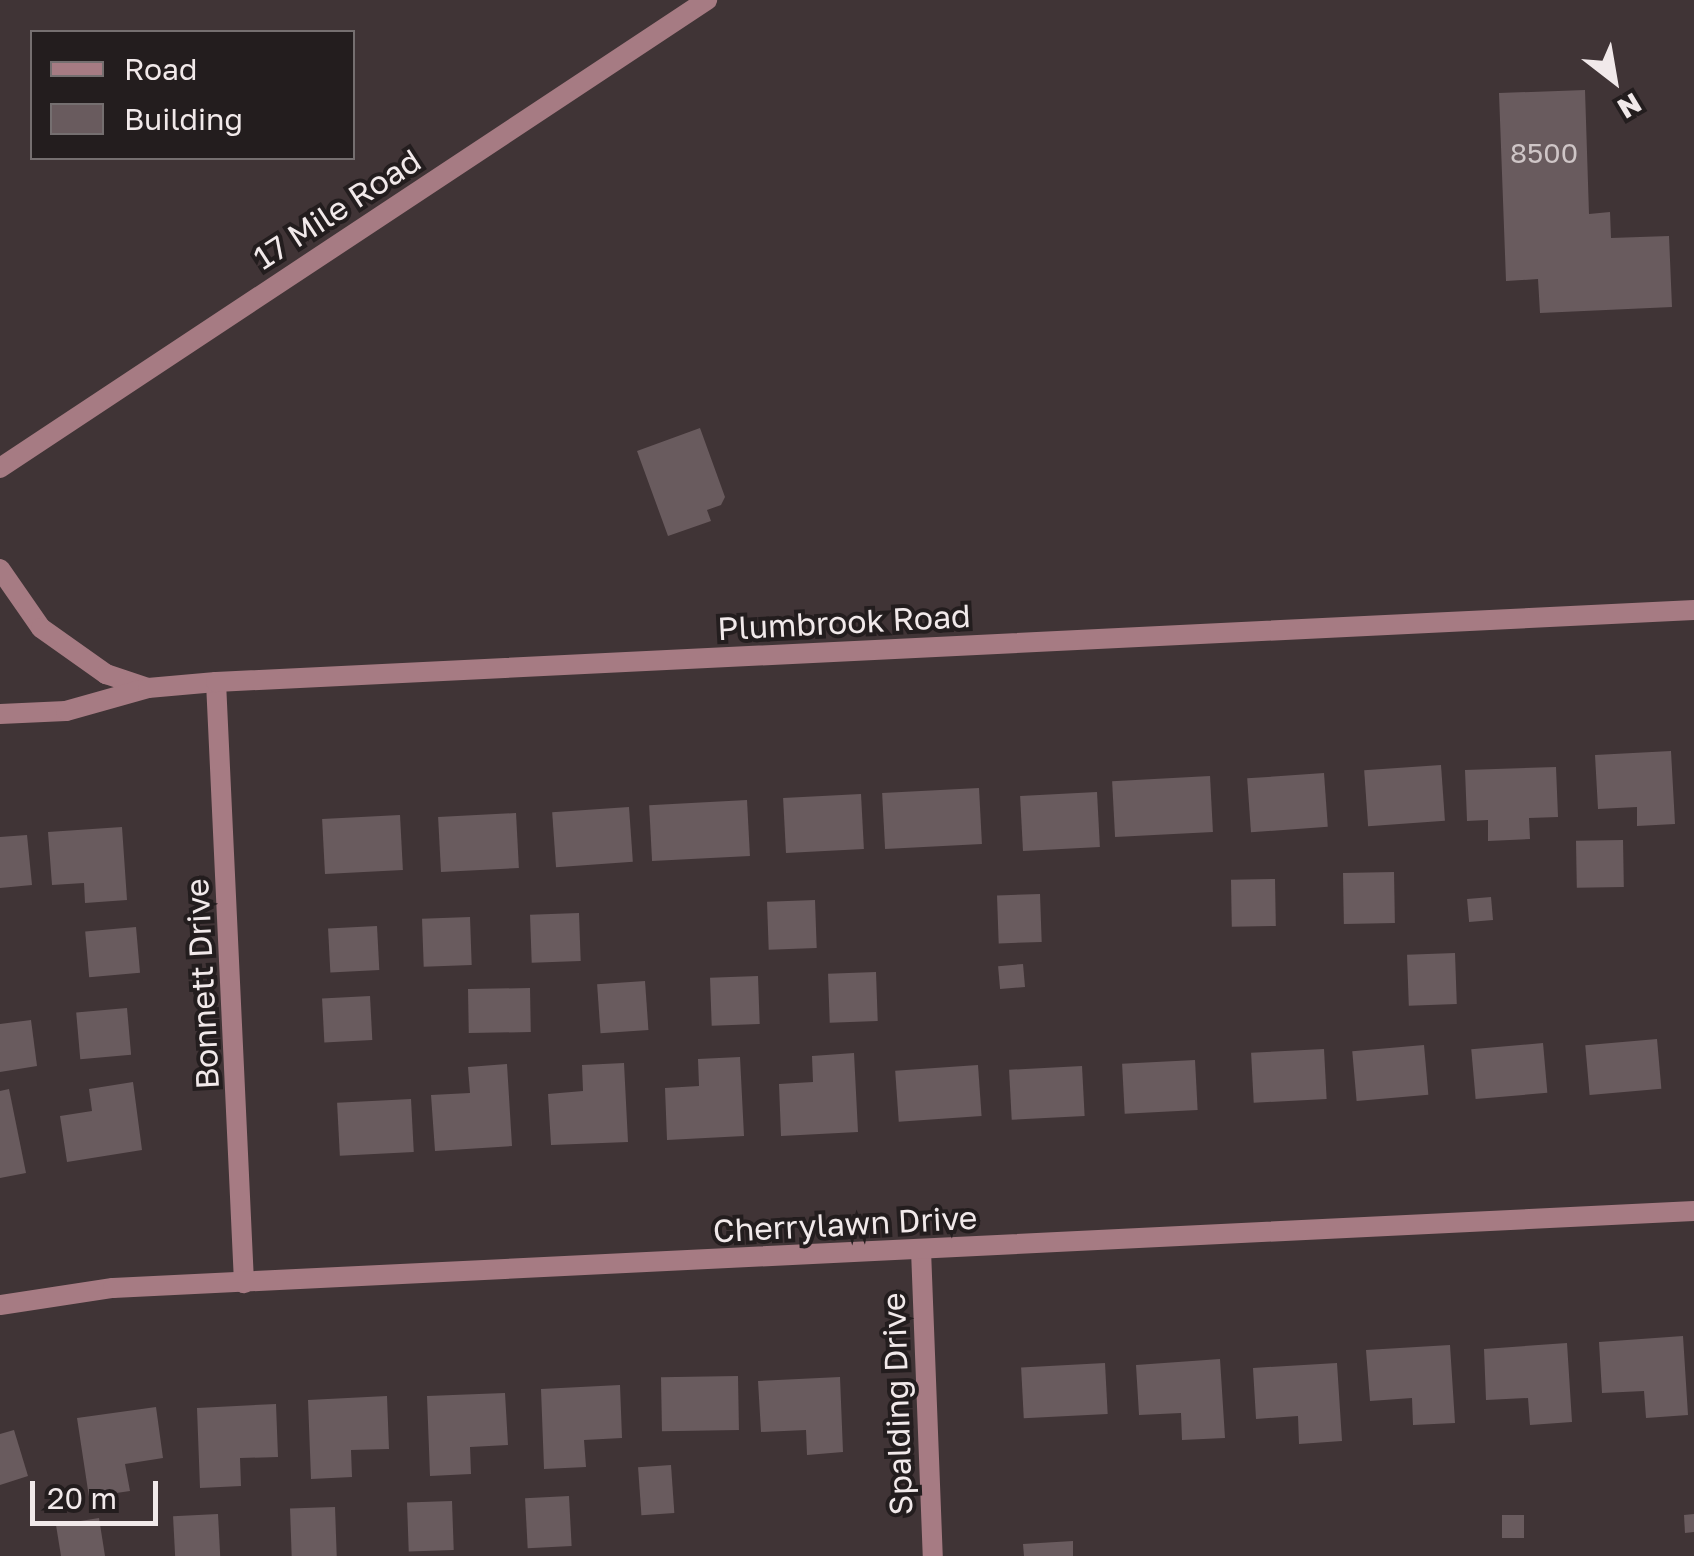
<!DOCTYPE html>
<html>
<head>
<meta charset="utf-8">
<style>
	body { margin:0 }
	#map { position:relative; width:1694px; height:1556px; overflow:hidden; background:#403436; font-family:"Golos Text",sans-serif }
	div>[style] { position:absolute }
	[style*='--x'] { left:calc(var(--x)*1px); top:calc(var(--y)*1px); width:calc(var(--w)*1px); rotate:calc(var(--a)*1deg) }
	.building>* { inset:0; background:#695b5e; transform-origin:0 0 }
	.minor>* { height:20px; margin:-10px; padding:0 10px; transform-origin:10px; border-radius:10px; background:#a67b83 }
	.tertiary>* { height:20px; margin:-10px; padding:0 10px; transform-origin:10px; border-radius:10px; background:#a67b83 }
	span { translate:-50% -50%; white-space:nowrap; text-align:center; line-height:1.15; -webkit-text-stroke:8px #231d1e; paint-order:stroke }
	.number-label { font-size:28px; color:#cfc6c7 }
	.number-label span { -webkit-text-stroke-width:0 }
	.street-label { font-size:32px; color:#f1e9ea }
	.legend { position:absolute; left:30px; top:30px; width:325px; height:130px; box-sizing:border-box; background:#231d1e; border:2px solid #756f70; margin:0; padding:12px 18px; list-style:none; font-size:30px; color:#f1e9ea }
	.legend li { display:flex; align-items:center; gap:20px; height:50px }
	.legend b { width:50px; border:2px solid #756f70 }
	.north { position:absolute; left:1564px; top:30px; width:100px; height:100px; -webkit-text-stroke:8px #231d1e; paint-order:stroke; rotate:149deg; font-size:28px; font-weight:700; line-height:40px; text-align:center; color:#f1e9ea }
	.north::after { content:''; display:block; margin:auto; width:35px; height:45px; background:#f1e9ea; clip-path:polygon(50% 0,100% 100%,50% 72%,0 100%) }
	.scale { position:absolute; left:30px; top:1481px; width:128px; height:45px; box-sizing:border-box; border:5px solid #f1e9ea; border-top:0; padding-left:12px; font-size:30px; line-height:35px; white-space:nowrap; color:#f1e9ea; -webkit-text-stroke:8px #231d1e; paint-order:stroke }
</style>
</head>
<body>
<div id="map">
	<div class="building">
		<div style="clip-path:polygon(1585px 90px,1589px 214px,1610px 212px,1611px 238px,1669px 236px,1672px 307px,1540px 313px,1538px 279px,1506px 281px,1499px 93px)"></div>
		<div style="clip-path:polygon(700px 428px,725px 497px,721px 505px,707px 510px,711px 521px,668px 536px,637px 451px)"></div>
		<div style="clip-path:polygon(1671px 751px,1675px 824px,1637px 826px,1637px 807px,1598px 809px,1595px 755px)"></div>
		<div style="left:1441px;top:765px;width:56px;height:77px;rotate:86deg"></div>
		<div style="clip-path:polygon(1556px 767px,1558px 817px,1529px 818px,1530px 839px,1488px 841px,1488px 820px,1467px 821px,1465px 770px)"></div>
		<div style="left:1324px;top:773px;width:54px;height:77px;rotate:86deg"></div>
		<div style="left:1210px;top:776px;width:56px;height:98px;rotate:87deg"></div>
		<div style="left:979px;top:788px;width:56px;height:97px;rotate:87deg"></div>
		<div style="left:1097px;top:792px;width:55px;height:77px;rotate:87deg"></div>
		<div style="left:861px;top:794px;width:55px;height:78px;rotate:87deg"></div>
		<div style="left:747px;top:800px;width:56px;height:98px;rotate:87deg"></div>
		<div style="left:629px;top:807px;width:55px;height:77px;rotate:86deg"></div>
		<div style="left:516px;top:813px;width:55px;height:78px;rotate:87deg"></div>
		<div style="left:400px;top:815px;width:55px;height:78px;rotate:87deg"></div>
		<div style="clip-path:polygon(122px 827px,127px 900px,85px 903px,84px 883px,52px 885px,48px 832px)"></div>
		<div style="clip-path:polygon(27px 835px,32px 885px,0 888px,0 837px)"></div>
		<div style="left:1623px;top:840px;width:47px;height:47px;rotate:89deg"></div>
		<div style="left:1394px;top:872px;width:51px;height:51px;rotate:89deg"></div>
		<div style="left:1275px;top:879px;width:47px;height:44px;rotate:89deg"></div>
		<div style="left:1040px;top:894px;width:48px;height:43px;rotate:88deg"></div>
		<div style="left:1491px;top:897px;width:23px;height:24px;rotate:85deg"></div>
		<div style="left:815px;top:900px;width:48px;height:48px;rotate:88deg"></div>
		<div style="left:579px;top:913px;width:48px;height:49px;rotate:88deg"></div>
		<div style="left:470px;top:917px;width:48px;height:48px;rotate:88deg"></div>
		<div style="left:377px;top:926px;width:44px;height:49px;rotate:87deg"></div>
		<div style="left:136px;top:927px;width:46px;height:51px;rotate:85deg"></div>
		<div style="left:1455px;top:953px;width:51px;height:48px;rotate:88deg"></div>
		<div style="left:1023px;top:964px;width:23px;height:25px;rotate:85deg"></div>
		<div style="left:876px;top:972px;width:49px;height:48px;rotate:88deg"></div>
		<div style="left:758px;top:976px;width:48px;height:48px;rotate:88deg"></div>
		<div style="left:645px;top:981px;width:49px;height:48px;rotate:86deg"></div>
		<div style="left:530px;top:988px;width:44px;height:62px;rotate:89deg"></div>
		<div style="left:370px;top:996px;width:44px;height:48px;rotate:87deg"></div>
		<div style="left:127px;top:1008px;width:47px;height:51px;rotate:85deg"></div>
		<div style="clip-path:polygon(31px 1020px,37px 1066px,0 1072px,0 1024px)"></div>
		<div style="left:1657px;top:1039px;width:50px;height:72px;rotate:85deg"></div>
		<div style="left:1543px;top:1043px;width:50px;height:72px;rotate:85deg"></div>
		<div style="left:1424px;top:1045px;width:50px;height:72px;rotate:85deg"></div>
		<div style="left:1324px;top:1049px;width:50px;height:73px;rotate:87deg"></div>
		<div style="clip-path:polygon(854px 1053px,858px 1132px,781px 1136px,779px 1084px,813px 1082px,812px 1056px)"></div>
		<div style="clip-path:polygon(740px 1057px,744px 1136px,667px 1140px,665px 1088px,699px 1086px,698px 1059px)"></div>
		<div style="left:1195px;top:1060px;width:50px;height:73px;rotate:87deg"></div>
		<div style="clip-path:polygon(624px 1063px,628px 1142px,551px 1145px,548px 1094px,583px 1091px,582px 1065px)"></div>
		<div style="clip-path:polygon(507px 1064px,512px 1146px,435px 1151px,431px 1095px,470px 1093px,468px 1067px)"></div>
		<div style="left:978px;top:1065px;width:51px;height:83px;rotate:86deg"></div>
		<div style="left:1082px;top:1066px;width:50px;height:73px;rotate:87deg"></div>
		<div style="clip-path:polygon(133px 1082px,142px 1150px,67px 1162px,60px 1116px,92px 1111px,89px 1089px)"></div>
		<div style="clip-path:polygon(9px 1089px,26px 1173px,0 1178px,0 1091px)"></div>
		<div style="left:411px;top:1099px;width:53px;height:74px;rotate:87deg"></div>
		<div style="clip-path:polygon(1683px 1336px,1688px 1415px,1646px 1418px,1644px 1391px,1602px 1393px,1599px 1342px)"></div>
		<div style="clip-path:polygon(1567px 1343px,1572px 1422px,1530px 1425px,1528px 1398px,1486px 1400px,1484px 1349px)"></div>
		<div style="clip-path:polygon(1450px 1345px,1455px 1423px,1413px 1425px,1412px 1398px,1370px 1401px,1366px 1350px)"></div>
		<div style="clip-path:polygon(1220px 1359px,1225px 1438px,1182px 1440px,1181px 1413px,1139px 1415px,1136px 1365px)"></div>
		<div style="left:1105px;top:1363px;width:51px;height:84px;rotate:87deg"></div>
		<div style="clip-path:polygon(1337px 1363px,1342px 1441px,1299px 1444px,1298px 1416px,1256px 1419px,1253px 1368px)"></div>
		<div style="left:738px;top:1376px;width:54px;height:77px;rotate:89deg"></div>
		<div style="clip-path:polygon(840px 1377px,843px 1452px,807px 1455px,806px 1430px,761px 1432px,758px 1381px)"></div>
		<div style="clip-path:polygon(620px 1385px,622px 1438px,584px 1440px,586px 1467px,544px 1469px,541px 1389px)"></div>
		<div style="clip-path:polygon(505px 1393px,508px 1445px,470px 1447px,471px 1474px,430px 1476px,427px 1396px)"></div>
		<div style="clip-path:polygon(387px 1396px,389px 1449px,351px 1450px,352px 1477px,311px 1479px,308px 1400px)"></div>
		<div style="clip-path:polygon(276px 1404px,278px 1457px,240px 1458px,241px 1486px,200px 1488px,197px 1408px)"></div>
		<div style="clip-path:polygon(156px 1407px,163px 1458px,125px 1464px,130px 1491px,89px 1497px,77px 1418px)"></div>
		<div style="clip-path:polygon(14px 1430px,28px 1476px,0 1485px,0 1434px)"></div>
		<div style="left:671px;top:1465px;width:48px;height:33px;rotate:86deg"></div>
		<div style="left:569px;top:1496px;width:50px;height:44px;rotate:87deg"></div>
		<div style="left:452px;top:1501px;width:49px;height:45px;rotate:88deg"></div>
		<div style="left:335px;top:1507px;width:49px;height:45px;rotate:88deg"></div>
		<div style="left:218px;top:1514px;width:42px;height:45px;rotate:87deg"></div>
		<div style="clip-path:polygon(1694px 1514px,1694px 1532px,1685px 1533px,1684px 1515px)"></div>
		<div style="left:1524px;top:1515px;width:23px;height:22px;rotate:90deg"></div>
		<div style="clip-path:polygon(99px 1518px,105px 1556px,61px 1556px,56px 1525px)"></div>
		<div style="clip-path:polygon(1073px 1541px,1073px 1556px,1024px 1556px,1023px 1544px)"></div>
	</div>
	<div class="minor">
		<div style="--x:0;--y:569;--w:72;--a:55.2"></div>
		<div style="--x:41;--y:628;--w:80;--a:35.3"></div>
		<div style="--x:106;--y:674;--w:44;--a:18.4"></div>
		<div style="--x:216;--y:682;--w:602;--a:87.33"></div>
		<div style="--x:0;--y:714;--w:66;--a:-2.6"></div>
		<div style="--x:66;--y:711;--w:85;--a:-15.7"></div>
		<div style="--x:148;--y:688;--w:68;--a:-5"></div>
		<div style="--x:216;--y:682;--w:1480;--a:-2.79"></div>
		<div style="--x:921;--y:1250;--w:306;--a:87.8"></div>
		<div style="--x:0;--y:1305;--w:114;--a:-8.6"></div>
		<div style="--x:113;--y:1288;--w:1583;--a:-2.79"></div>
	</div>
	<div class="tertiary">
		<div style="--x:0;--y:468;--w:848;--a:-33.5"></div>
	</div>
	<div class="number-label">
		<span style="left:1544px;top:153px">8500</span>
	</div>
	<div class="street-label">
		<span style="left:337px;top:209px;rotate:-33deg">17 Mile Road</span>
		<span style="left:844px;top:622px;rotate:-3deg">Plumbrook Road</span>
		<span style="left:202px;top:984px;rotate:-93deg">Bonnett Drive</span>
		<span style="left:845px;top:1224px;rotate:-3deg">Cherrylawn Drive</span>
		<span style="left:897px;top:1404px;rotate:-92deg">Spalding Drive</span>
	</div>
	<ul class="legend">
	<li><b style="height:12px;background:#a67b83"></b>Road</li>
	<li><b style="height:28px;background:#695b5e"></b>Building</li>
	</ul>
	<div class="north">N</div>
	<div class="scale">20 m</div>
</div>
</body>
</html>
